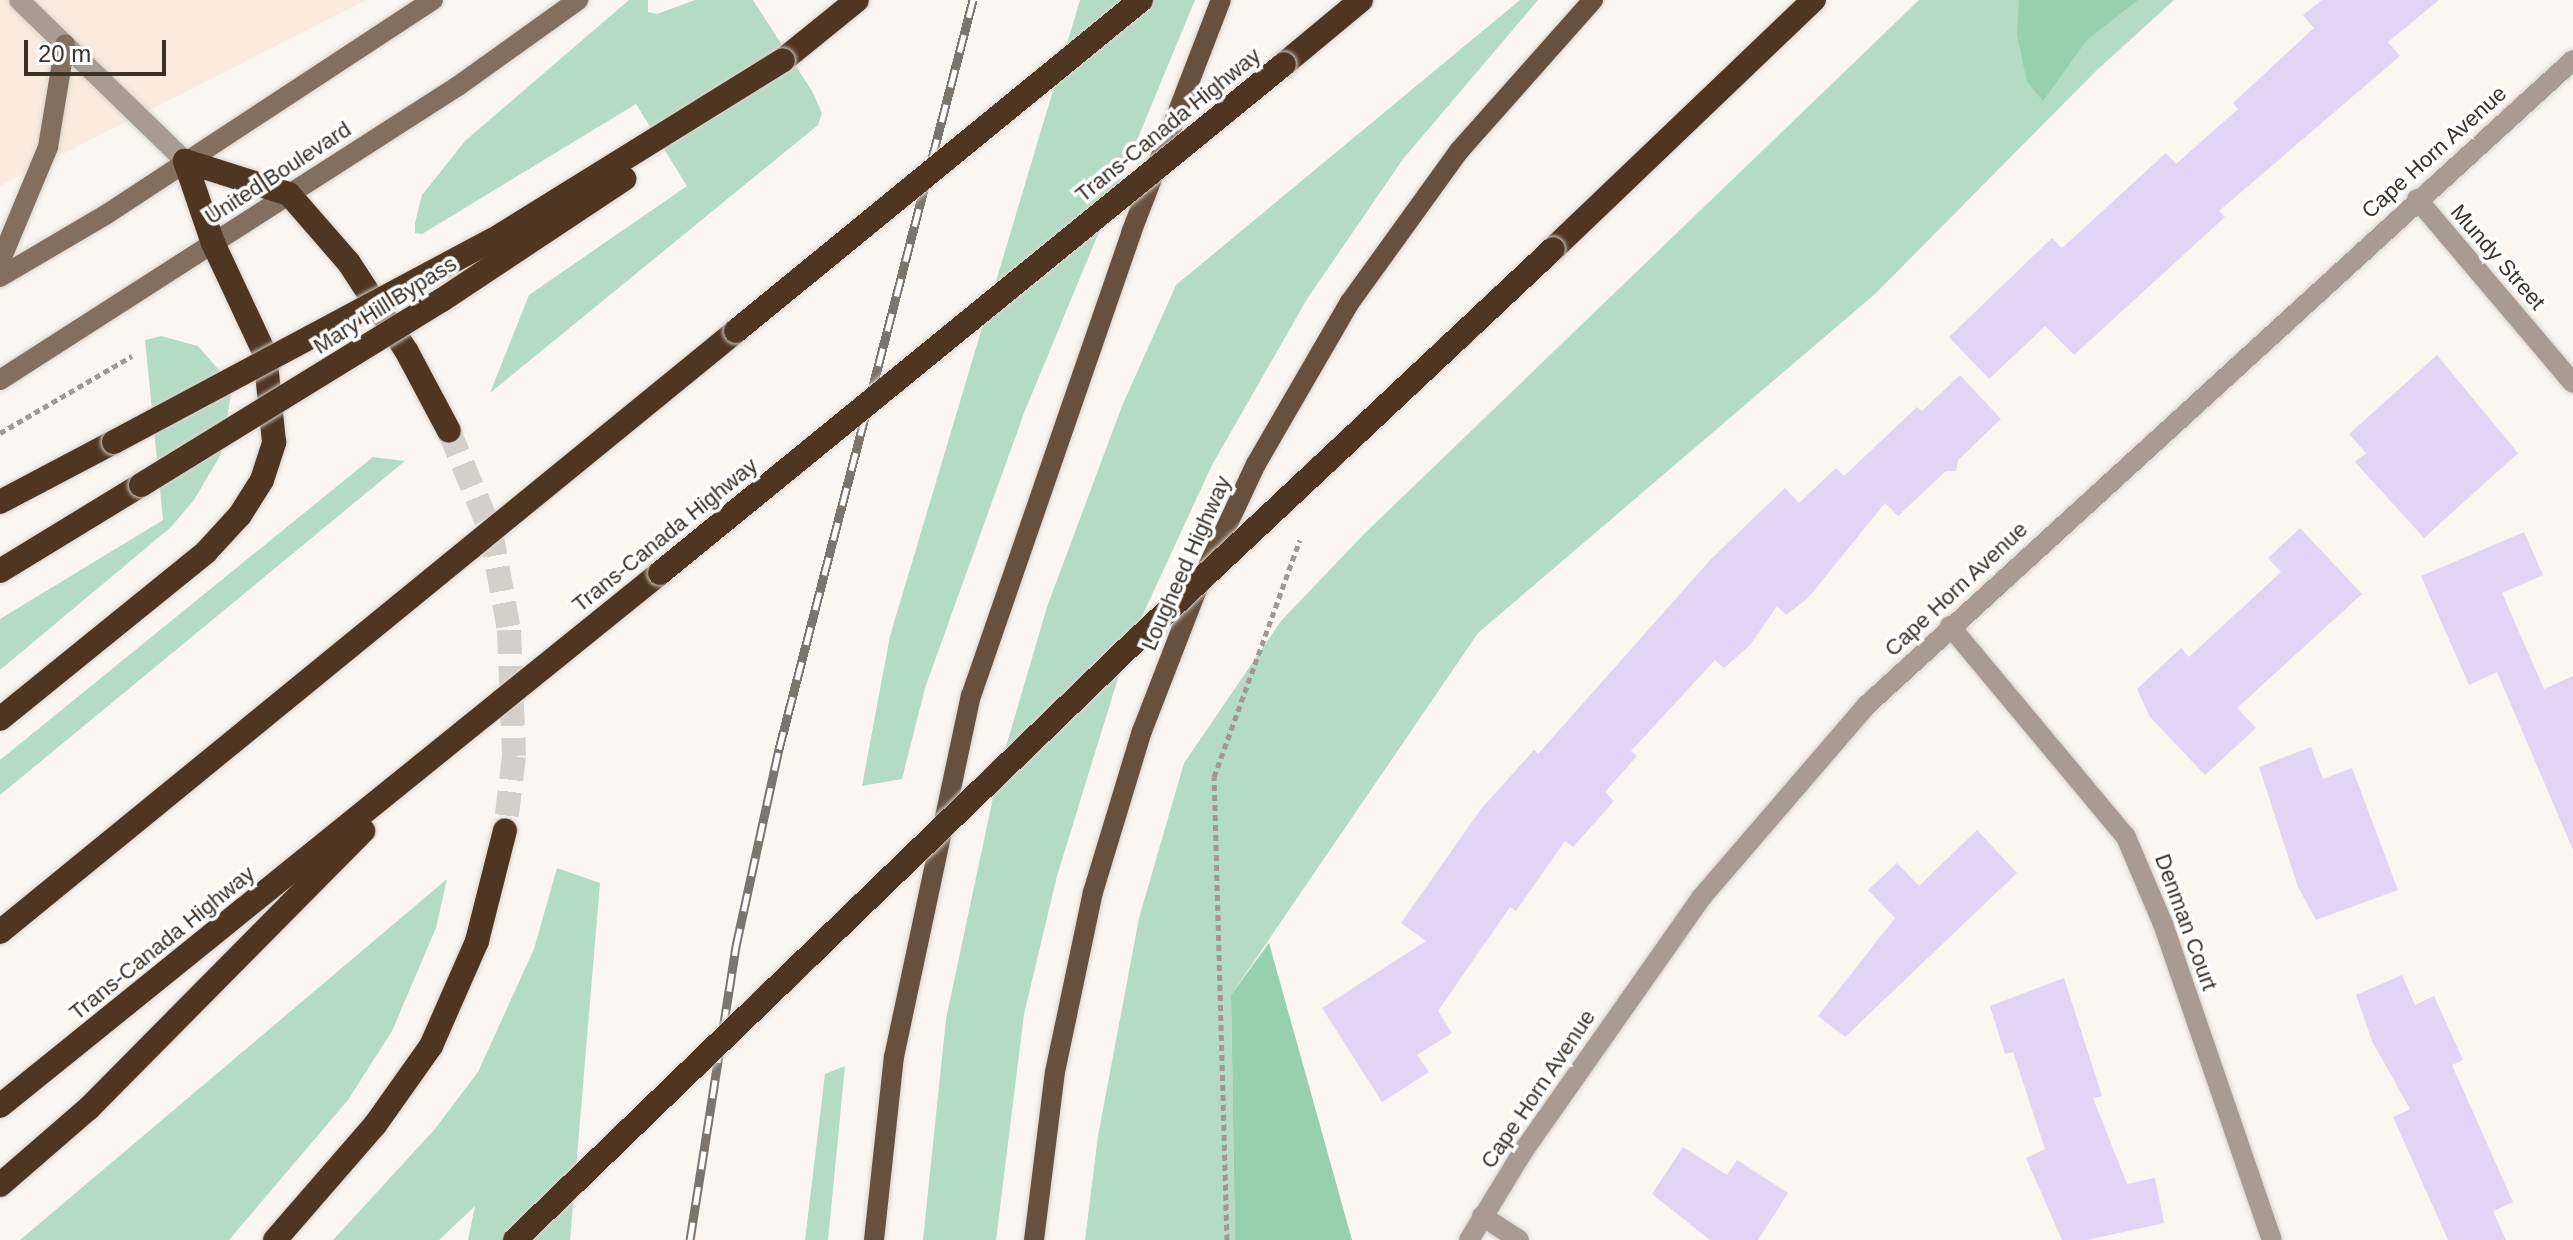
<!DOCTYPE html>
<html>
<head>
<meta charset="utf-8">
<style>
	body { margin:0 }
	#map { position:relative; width:2573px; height:1240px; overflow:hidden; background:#fcf6f1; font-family:Arial,sans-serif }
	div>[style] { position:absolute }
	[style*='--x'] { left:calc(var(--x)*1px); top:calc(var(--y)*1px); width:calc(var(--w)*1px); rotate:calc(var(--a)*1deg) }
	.built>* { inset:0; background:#faebde }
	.green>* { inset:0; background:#b3dcc2 }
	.forest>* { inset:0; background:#96d0ad }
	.building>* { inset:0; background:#e3d3f4 }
	.motorway-tunnel>* { height:24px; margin-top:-12px; transform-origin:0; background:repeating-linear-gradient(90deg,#d6cfc8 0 24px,transparent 0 36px) }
	.path>* { height:5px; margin-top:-2.5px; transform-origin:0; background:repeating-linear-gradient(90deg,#a19991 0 6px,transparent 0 10px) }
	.roads { filter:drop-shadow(0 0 2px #d9d3cc) drop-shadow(0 0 2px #d9d3cc) }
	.minor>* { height:20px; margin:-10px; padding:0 10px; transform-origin:10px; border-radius:10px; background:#a99b91 }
	.tertiary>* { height:20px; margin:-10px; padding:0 10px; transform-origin:10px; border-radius:10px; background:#a99b91 }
	.secondary>* { height:20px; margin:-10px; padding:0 10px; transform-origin:10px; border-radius:10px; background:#826f60 }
	.primary>* { height:20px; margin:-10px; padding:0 10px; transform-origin:10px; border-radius:10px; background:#67503e }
	.motorway>* { height:24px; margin:-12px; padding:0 12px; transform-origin:12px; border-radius:12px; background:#4f3622 }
	.rail>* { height:9px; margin-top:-4.5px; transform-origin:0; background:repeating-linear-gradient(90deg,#fff 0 18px,#7d746b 0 36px); box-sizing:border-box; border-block:2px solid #7d746b }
	.bridges { filter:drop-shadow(0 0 2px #d9d3cc) drop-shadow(0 0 2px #d9d3cc) }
	.motorway-bridge>* { height:24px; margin:-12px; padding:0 12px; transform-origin:12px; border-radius:12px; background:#4f3622 }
	span { translate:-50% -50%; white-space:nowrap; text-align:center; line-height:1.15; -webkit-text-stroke:7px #fff; paint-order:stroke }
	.street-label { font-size:22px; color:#3c3126 }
	.scale { position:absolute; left:24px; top:40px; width:142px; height:36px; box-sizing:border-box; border:4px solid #3c3126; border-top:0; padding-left:10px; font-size:24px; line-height:28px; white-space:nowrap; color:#3c3126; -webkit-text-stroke:6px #fff; paint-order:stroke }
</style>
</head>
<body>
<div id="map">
	<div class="built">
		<div style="clip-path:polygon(0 0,366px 0,0 186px)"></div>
	</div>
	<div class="green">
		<div style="clip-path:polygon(629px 0,648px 0,648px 12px,657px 14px,695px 0,753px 0,812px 91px,822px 113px,818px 125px,490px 393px,529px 295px,687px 186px,636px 104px,422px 234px,415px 233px,415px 223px,422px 195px,465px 141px)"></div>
		<div style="clip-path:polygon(1080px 0,1195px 0,1024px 413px,925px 688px,902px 779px,862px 786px,890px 636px)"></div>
		<div style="clip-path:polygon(1520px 0,1538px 0,1403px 159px,1307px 299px,1212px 465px,1127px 649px,1057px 876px,1024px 1014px,996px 1240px,923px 1240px,946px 1019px,998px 774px,1047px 607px,1122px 406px,1176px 285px)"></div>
		<div style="clip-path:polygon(1919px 0,2174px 0,2097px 70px,1875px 294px,1478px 633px,1231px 995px,1235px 1240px,1085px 1240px,1098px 1136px,1139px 918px,1184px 763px,1281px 621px,1364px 534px)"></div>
		<div style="clip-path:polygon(161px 336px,198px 346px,226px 378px,231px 394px,221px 454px,194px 500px,171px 527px,0 670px,0 619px,163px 520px,145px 340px)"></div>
		<div style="clip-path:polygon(373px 457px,405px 461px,0 795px,0 760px)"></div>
		<div style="clip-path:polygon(557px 868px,600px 883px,570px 1240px,468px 1240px,475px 1206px,439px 1240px,333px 1240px,434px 1130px,478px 1072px,534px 949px)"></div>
		<div style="clip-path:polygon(447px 879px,436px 928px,392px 1031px,348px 1100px,229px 1240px,20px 1240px)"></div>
		<div style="clip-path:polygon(845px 1066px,828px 1240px,805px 1240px,825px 1074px)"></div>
	</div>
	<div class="forest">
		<div style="clip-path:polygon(2019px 0,2138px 0,2087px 40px,2043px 101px,2027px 82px,2017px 35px)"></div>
		<div style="clip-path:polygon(1269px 943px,1352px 1240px,1235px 1240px,1231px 995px)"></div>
	</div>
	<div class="building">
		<div style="clip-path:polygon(2322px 0,2439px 0,2388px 42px,2400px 56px,2219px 211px,2225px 217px,2074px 355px,2045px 326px,1989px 379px,1949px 337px,2052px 238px,2062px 248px,2166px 153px,2176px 164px,2238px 109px,2233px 103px,2314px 28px,2303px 15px)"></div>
		<div style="clip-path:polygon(2437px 355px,2518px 453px,2424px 538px,2355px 462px,2366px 453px,2349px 434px)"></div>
		<div style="clip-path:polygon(1960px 375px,2001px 419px,1958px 460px,1956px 471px,1946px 471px,1898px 516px,1885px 503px,1808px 598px,1786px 615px,1777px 606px,1750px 645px,1724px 668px,1715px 660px,1631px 751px,1637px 756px,1605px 792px,1614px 801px,1573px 847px,1565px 841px,1516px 911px,1510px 907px,1438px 1011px,1452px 1033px,1417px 1055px,1429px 1072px,1382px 1102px,1322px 1008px,1426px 941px,1401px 923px,1481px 809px,1534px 750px,1538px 754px,1711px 559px,1785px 488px,1799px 503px,1836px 468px,1844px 476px,1917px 407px,1922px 411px)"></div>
		<div style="clip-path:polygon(2300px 528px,2362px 594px,2237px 708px,2256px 728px,2205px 775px,2150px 717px,2137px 689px,2181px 648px,2189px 657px,2281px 572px,2268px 558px)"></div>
		<div style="clip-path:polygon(2524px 532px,2543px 575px,2502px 593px,2544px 689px,2573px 676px,2573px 850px,2497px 672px,2469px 685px,2421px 576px)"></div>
		<div style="clip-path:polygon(2311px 747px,2323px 779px,2352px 768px,2398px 890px,2316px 920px,2298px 887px,2259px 767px)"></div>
		<div style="clip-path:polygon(1977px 830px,2017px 873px,1845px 1037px,1818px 1016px,1895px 918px,1868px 890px,1897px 863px,1919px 886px)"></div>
		<div style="clip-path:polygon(2402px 975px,2415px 1005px,2434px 996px,2463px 1060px,2452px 1065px,2513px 1202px,2493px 1211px,2506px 1240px,2448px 1240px,2393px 1117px,2410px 1109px,2372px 1041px,2356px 995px)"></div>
		<div style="clip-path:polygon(2064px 978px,2102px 1096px,2093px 1098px,2127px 1184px,2155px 1178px,2164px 1223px,2087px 1240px,2062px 1240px,2026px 1158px,2045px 1149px,2013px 1052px,2005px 1054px,1990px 1006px)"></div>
		<div style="clip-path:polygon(1683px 1147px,1727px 1175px,1737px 1160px,1788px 1193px,1758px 1240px,1710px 1240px,1652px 1194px)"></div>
	</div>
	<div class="motorway-tunnel">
		<div style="--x:449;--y:431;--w:109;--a:67.4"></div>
		<div style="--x:491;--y:532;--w:100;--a:79.6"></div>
		<div style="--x:509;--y:630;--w:126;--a:87.7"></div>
		<div style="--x:514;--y:756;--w:75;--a:96.9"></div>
	</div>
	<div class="path">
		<div style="--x:0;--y:433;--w:153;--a:-30.3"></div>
		<div style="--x:1227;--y:1240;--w:463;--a:-91.6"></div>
		<div style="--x:1214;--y:777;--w:252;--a:-70.1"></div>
	</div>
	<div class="roads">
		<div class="minor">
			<div style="--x:19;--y:0;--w:231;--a:44.1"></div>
			<div style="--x:1950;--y:626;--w:275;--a:50.2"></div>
			<div style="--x:2126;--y:837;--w:95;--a:67"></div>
			<div style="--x:2163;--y:924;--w:334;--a:71"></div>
			<div style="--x:1482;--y:1216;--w:44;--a:33"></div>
		</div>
		<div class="tertiary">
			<div style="--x:2417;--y:199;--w:241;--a:49.7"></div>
			<div style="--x:1469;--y:1240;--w:105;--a:-58.6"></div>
			<div style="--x:1524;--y:1150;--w:308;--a:-54.9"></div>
			<div style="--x:1701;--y:898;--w:255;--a:-49.3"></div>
			<div style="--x:1867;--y:705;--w:956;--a:-42.41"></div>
		</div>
		<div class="secondary">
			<div style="--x:0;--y:262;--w:125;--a:-67.3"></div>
			<div style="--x:48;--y:147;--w:104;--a:-80.6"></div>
			<div style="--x:0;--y:277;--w:124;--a:-30.5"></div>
			<div style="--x:107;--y:214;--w:390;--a:-33.3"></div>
			<div style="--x:0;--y:380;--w:544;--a:-32.7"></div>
			<div style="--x:458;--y:86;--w:148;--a:-35.6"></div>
		</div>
		<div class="primary">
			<div style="--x:874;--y:1240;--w:184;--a:-83.8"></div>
			<div style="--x:894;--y:1057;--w:369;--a:-78"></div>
			<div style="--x:971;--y:696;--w:490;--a:-70.9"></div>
			<div style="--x:1131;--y:233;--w:250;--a:-68.9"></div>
			<div style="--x:1034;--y:1240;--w:169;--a:-82.9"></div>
			<div style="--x:1055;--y:1072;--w:184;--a:-78.1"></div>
			<div style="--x:1093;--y:892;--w:168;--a:-73.1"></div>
			<div style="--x:1142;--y:731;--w:149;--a:-68.8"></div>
			<div style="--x:1196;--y:592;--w:141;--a:-64.9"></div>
			<div style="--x:1256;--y:464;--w:187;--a:-59.9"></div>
			<div style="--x:1350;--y:302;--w:186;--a:-54.2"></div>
			<div style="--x:1459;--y:151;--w:202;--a:-48.4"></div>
		</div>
		<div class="motorway">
			<div style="--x:783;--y:60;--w:95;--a:-39"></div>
			<div style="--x:1284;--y:64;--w:100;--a:-39.7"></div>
			<div style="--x:185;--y:161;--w:109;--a:17.6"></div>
			<div style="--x:289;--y:194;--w:91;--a:49"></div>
			<div style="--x:349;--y:263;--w:106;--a:56.9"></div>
			<div style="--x:407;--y:352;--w:89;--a:62"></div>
			<div style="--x:1553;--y:249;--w:361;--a:-43.7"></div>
			<div style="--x:0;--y:502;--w:129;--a:-27.8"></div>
			<div style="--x:0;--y:571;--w:165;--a:-31.4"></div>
			<div style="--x:0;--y:719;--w:265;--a:-39"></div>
			<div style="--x:206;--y:552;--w:50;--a:-47.4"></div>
			<div style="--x:240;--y:515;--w:41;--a:-57.8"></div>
			<div style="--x:262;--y:480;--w:40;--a:-72"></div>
			<div style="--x:274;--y:442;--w:88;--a:-95.8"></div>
			<div style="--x:265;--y:354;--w:123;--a:-115.1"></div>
			<div style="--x:213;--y:243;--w:87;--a:-108.9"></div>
			<div style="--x:0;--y:932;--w:950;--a:-39.23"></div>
			<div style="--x:0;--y:1106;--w:848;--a:-38.92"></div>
			<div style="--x:0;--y:1185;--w:118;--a:-40.9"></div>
			<div style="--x:89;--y:1108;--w:390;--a:-45.3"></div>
			<div style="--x:275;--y:1240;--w:152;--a:-49"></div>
			<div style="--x:375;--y:1125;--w:97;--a:-54.7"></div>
			<div style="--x:431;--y:1046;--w:115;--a:-66.3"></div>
			<div style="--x:477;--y:941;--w:114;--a:-75.8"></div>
		</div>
	</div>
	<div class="rail">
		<div style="--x:690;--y:1240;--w:298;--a:-81.1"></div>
		<div style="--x:736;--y:946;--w:202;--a:-77.7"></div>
		<div style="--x:779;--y:749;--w:774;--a:-75.48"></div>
	</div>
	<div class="bridges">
		<div class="motorway-bridge">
			<div style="--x:736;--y:331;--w:523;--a:-39.26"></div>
			<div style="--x:114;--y:442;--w:429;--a:-28.1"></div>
			<div style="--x:493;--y:240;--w:341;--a:-31.8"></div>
			<div style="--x:141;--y:485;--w:353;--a:-31.6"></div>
			<div style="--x:442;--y:300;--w:219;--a:-33.6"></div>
			<div style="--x:660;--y:573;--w:805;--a:-39.2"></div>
			<div style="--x:515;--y:1240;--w:851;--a:-44"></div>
			<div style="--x:1127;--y:649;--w:584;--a:-43.2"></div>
		</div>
	</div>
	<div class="street-label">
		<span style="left:1168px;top:125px;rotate:-39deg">Trans-Canada Highway</span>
		<span style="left:2434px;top:152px;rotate:-42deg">Cape Horn Avenue</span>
		<span style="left:278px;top:173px;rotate:-33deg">United Boulevard</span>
		<span style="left:2498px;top:257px;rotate:49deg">Mundy Street</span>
		<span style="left:385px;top:305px;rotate:-32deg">Mary Hill Bypass</span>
		<span style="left:665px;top:535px;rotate:-39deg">Trans-Canada Highway</span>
		<span style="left:1186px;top:563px;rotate:-66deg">Lougheed Highway</span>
		<span style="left:1956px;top:589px;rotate:-43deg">Cape Horn Avenue</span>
		<span style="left:2186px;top:922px;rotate:70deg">Denman Court</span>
		<span style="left:162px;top:943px;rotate:-39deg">Trans-Canada Highway</span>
		<span style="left:1538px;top:1089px;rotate:-56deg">Cape Horn Avenue</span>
	</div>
	<div class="scale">20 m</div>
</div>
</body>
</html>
